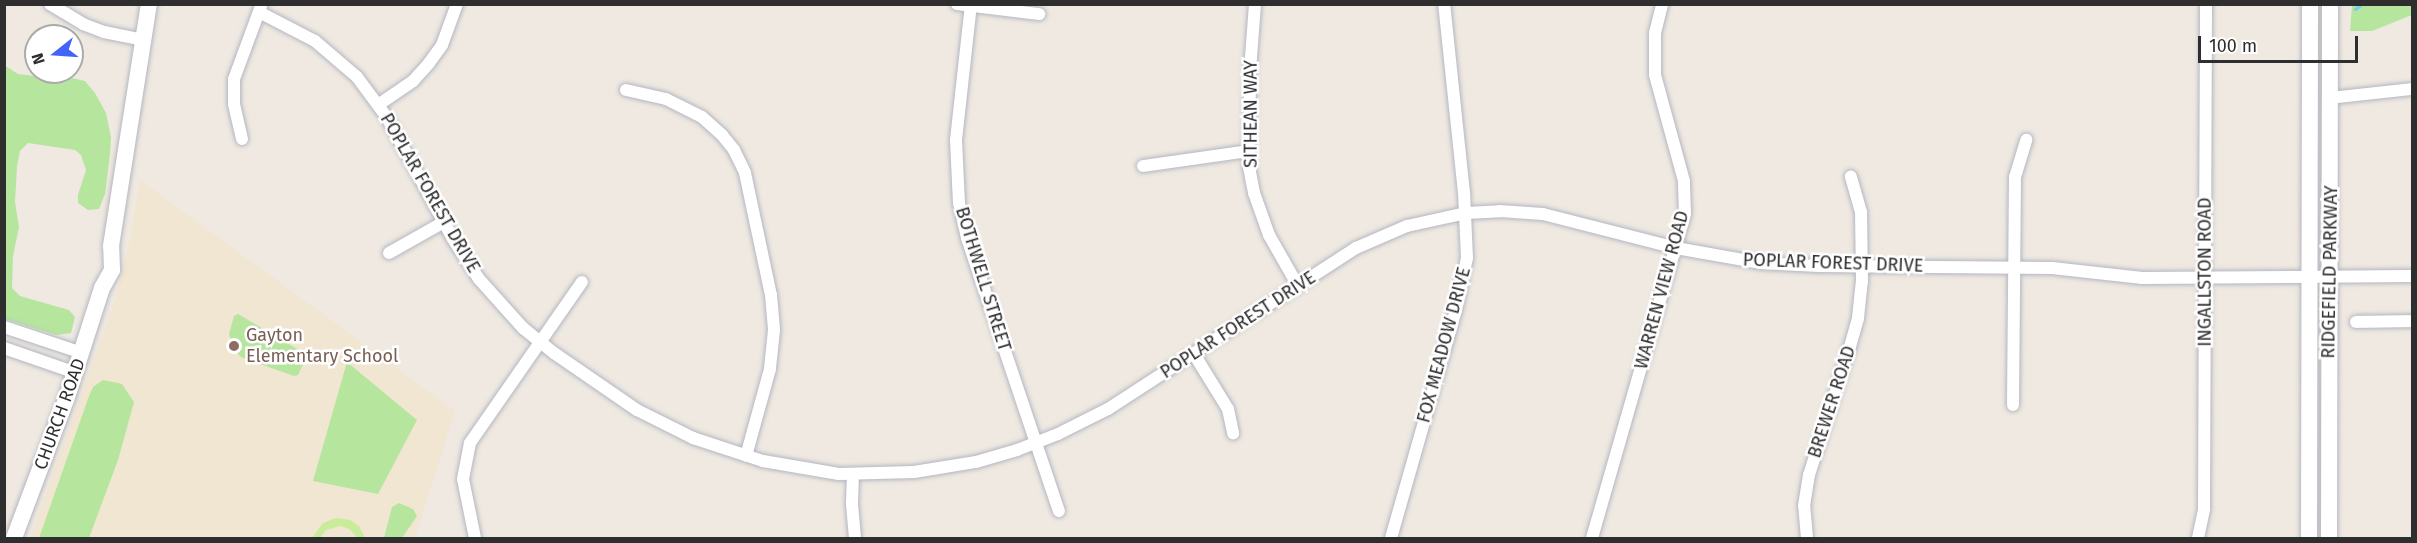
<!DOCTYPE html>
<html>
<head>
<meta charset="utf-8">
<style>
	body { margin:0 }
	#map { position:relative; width:2417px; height:543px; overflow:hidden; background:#efe9e1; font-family:"Fira Sans",sans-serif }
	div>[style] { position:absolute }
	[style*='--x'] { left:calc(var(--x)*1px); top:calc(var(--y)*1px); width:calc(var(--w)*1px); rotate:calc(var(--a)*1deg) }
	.education>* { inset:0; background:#f0e6d1 }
	.green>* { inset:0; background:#b6e59e }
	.pitch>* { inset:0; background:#c9ec9a }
	.stream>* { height:3px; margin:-1.5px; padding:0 1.5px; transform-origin:1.5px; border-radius:1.5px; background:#75cff0 }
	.roads { filter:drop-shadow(0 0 2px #b4b7c1) drop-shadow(0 0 2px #b4b7c1) }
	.street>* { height:12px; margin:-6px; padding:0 6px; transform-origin:6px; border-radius:6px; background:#fff }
	.secondary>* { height:16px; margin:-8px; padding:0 8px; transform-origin:8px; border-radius:8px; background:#fff }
	.dots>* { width:16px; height:16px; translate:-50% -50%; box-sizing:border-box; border:3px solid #fff; border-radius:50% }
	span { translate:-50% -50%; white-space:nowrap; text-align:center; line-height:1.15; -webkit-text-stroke:5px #fff; paint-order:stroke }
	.street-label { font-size:18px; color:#2e2e2e }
	.education-label { font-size:18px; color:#785e54 }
	.left { translate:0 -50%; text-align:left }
	.frame { position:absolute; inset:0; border:6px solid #2e2e2e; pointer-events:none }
	.north { position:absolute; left:24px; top:24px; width:60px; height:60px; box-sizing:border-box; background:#fff; border:2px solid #ababab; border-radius:50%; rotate:253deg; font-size:16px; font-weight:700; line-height:24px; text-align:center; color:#2e2e2e }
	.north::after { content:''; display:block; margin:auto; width:21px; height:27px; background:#4264fb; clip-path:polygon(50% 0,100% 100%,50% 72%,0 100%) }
	.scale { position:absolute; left:2198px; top:36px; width:160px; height:27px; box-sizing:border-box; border:3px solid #2e2e2e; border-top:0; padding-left:8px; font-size:18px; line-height:21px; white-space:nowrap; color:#2e2e2e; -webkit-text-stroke:4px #fff; paint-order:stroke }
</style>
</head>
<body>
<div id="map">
	<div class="education">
		<div style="clip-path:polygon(140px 180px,455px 411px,415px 538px,30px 538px,115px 301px,128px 248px)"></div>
	</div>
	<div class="green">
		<div style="clip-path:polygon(2352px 5px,2412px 5px,2412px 15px,2372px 31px,2350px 31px)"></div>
		<div style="clip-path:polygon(4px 65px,18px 74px,42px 77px,68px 77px,85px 81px,95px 93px,106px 113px,111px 137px,110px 154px,105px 194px,99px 209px,88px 210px,78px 203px,78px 195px,86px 170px,81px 155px,75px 150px,28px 143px,20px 151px,17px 166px,15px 202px,19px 227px,13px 256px,12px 288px,20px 296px,69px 310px,75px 317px,71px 333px,56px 335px,5px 319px)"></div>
		<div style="clip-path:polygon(238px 314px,299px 350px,305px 360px,298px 375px,294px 376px,241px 357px,234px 350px,229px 334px,234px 316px)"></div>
		<div style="clip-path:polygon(347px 362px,417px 420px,378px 494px,313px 481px)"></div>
		<div style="clip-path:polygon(103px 380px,122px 384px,134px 402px,118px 460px,89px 538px,39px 538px,89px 396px,93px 387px)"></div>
		<div style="clip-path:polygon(399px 503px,413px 509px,417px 516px,402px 538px,384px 538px,392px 507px)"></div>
	</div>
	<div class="pitch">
		<div style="clip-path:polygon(336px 518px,350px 520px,359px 526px,365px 538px,358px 538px,349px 529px,340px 526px,326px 530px,320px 538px,312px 538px,323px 523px)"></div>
	</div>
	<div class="stream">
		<div style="--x:2355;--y:9;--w:9;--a:-36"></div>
	</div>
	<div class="roads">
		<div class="street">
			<div style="--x:50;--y:4;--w:39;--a:31"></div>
			<div style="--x:83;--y:24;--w:22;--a:21"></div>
			<div style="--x:104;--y:32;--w:41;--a:11.3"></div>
			<div style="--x:957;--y:4;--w:83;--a:7"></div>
			<div style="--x:971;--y:4;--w:137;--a:96.3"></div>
			<div style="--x:956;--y:140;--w:63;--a:87.3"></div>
			<div style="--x:959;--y:203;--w:36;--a:77"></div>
			<div style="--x:967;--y:238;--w:288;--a:71.4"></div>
			<div style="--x:1255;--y:4;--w:67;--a:94.3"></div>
			<div style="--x:1250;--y:71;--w:96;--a:90.6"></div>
			<div style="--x:1249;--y:167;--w:26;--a:79"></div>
			<div style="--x:1254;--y:193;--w:45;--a:70.3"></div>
			<div style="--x:1269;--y:235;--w:59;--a:60.4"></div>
			<div style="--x:259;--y:12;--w:63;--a:27.4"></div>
			<div style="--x:315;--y:41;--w:55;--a:40.6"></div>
			<div style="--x:357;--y:77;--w:49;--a:53.4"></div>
			<div style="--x:386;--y:116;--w:140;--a:61.4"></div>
			<div style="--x:453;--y:239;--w:48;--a:57"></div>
			<div style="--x:479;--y:279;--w:66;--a:48.1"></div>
			<div style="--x:523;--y:328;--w:40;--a:39"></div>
			<div style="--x:554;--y:353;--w:101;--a:34.5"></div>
			<div style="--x:637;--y:410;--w:63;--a:26.6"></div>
			<div style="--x:693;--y:438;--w:74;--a:18.2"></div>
			<div style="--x:763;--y:461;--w:77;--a:9.7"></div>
			<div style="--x:839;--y:474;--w:75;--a:-1.5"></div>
			<div style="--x:914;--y:472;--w:63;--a:-9.2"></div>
			<div style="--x:976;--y:462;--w:43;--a:-16.3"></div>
			<div style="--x:1017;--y:450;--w:44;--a:-21.3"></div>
			<div style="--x:1058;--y:434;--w:56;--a:-26.6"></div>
			<div style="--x:1108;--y:409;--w:296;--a:-33"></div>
			<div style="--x:1356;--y:248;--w:56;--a:-23.3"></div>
			<div style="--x:1407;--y:226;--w:60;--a:-12.4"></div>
			<div style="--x:1466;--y:213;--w:34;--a:-3"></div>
			<div style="--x:1500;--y:211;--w:43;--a:4"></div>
			<div style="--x:1543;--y:214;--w:137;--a:14.3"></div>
			<div style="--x:1676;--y:248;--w:85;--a:10.1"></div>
			<div style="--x:1760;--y:263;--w:59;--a:2.9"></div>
			<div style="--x:1819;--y:266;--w:233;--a:0.5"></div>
			<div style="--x:2052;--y:268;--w:91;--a:6.3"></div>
			<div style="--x:2142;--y:278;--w:270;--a:-0.4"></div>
			<div style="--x:626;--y:90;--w:41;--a:12.7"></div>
			<div style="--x:666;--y:99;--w:40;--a:26.6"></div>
			<div style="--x:702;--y:117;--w:27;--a:42"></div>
			<div style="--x:722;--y:135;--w:19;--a:51"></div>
			<div style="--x:734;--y:150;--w:25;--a:64"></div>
			<div style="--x:745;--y:173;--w:125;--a:78"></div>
			<div style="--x:771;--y:295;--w:35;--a:85"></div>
			<div style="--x:774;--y:330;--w:39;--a:96"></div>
			<div style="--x:770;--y:369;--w:90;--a:105.4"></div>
			<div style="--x:2330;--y:98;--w:82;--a:-6.3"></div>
			<div style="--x:378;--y:105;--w:42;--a:-34.4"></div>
			<div style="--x:413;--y:81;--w:24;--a:-48"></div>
			<div style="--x:429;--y:63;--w:22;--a:-54"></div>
			<div style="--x:442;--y:45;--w:44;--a:-69.9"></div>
			<div style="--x:242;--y:139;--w:36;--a:-103"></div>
			<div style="--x:234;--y:104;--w:25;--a:-90"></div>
			<div style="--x:234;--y:79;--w:78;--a:-69.7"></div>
			<div style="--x:1143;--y:166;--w:107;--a:-8.1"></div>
			<div style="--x:389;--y:253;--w:63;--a:-29.4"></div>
			<div style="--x:2356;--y:322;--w:56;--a:-1"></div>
			<div style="--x:4;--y:327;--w:82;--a:18.4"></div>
			<div style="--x:4;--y:348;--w:76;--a:19.1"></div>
			<div style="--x:1194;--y:354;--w:65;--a:58.3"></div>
			<div style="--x:1228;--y:409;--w:25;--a:78"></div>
			<div style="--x:2013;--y:405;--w:228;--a:-89.5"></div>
			<div style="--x:2015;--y:177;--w:39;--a:-73"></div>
			<div style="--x:853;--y:474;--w:30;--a:92"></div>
			<div style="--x:852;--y:504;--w:34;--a:85"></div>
			<div style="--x:475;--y:538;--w:60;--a:-101.5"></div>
			<div style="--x:463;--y:479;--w:37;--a:-79"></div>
			<div style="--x:470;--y:443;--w:196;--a:-55.2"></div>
			<div style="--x:1391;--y:538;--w:237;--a:-74.1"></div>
			<div style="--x:1456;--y:310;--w:53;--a:-78.1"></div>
			<div style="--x:1467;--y:258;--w:65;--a:-92.6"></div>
			<div style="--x:1464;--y:193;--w:190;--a:-96"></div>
			<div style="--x:1592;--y:538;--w:337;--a:-74"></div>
			<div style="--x:1685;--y:214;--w:33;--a:-92"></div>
			<div style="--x:1684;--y:181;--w:110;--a:-105.3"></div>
			<div style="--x:1655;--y:75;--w:42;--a:-90"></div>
			<div style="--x:1655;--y:33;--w:30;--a:-76"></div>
			<div style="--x:1807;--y:538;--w:32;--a:-95"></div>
			<div style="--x:1804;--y:506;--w:31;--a:-81"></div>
			<div style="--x:1809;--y:475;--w:131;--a:-72.3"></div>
			<div style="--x:1849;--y:350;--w:33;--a:-74"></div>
			<div style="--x:1858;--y:318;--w:36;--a:-84"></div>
			<div style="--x:1862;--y:282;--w:70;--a:-90.8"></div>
			<div style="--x:1861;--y:212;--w:37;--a:-106"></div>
			<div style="--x:2198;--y:538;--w:30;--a:-78"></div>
			<div style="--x:2204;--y:509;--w:505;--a:-89.77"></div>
		</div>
		<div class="secondary">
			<div style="--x:14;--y:538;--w:147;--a:-69.4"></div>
			<div style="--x:66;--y:400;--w:118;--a:-72.2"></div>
			<div style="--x:102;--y:288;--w:21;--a:-61"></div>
			<div style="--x:112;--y:270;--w:24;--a:-92"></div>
			<div style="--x:111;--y:246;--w:245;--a:-81.1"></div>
			<div style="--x:2309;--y:538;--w:534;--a:-89.89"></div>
			<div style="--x:2329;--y:538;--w:534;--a:-89.89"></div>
		</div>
	</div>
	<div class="dots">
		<div style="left:234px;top:346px;background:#8d6e63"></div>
	</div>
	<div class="street-label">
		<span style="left:1251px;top:114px;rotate:-90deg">SITHEAN WAY</span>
		<span style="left:430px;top:193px;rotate:60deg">POPLAR FOREST DRIVE</span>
		<span style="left:1833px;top:263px;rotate:2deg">POPLAR FOREST DRIVE</span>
		<span style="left:2205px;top:272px;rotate:-90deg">INGALLSTON ROAD</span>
		<span style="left:2330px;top:272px;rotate:-89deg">RIDGEFIELD PARKWAY</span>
		<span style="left:983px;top:279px;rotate:73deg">BOTHWELL STREET</span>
		<span style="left:1662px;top:290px;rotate:-75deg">WARREN VIEW ROAD</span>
		<span style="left:1238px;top:325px;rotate:-33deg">POPLAR FOREST DRIVE</span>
		<span style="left:1444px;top:345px;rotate:-75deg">FOX MEADOW DRIVE</span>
		<span style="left:1832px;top:402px;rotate:-72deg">BREWER ROAD</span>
		<span style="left:60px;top:414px;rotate:-70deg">CHURCH ROAD</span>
	</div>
	<div class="education-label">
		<span class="left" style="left:246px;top:346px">Gayton<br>Elementary School</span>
	</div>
	<div class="frame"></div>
	<div class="north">N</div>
	<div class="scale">100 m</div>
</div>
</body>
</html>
